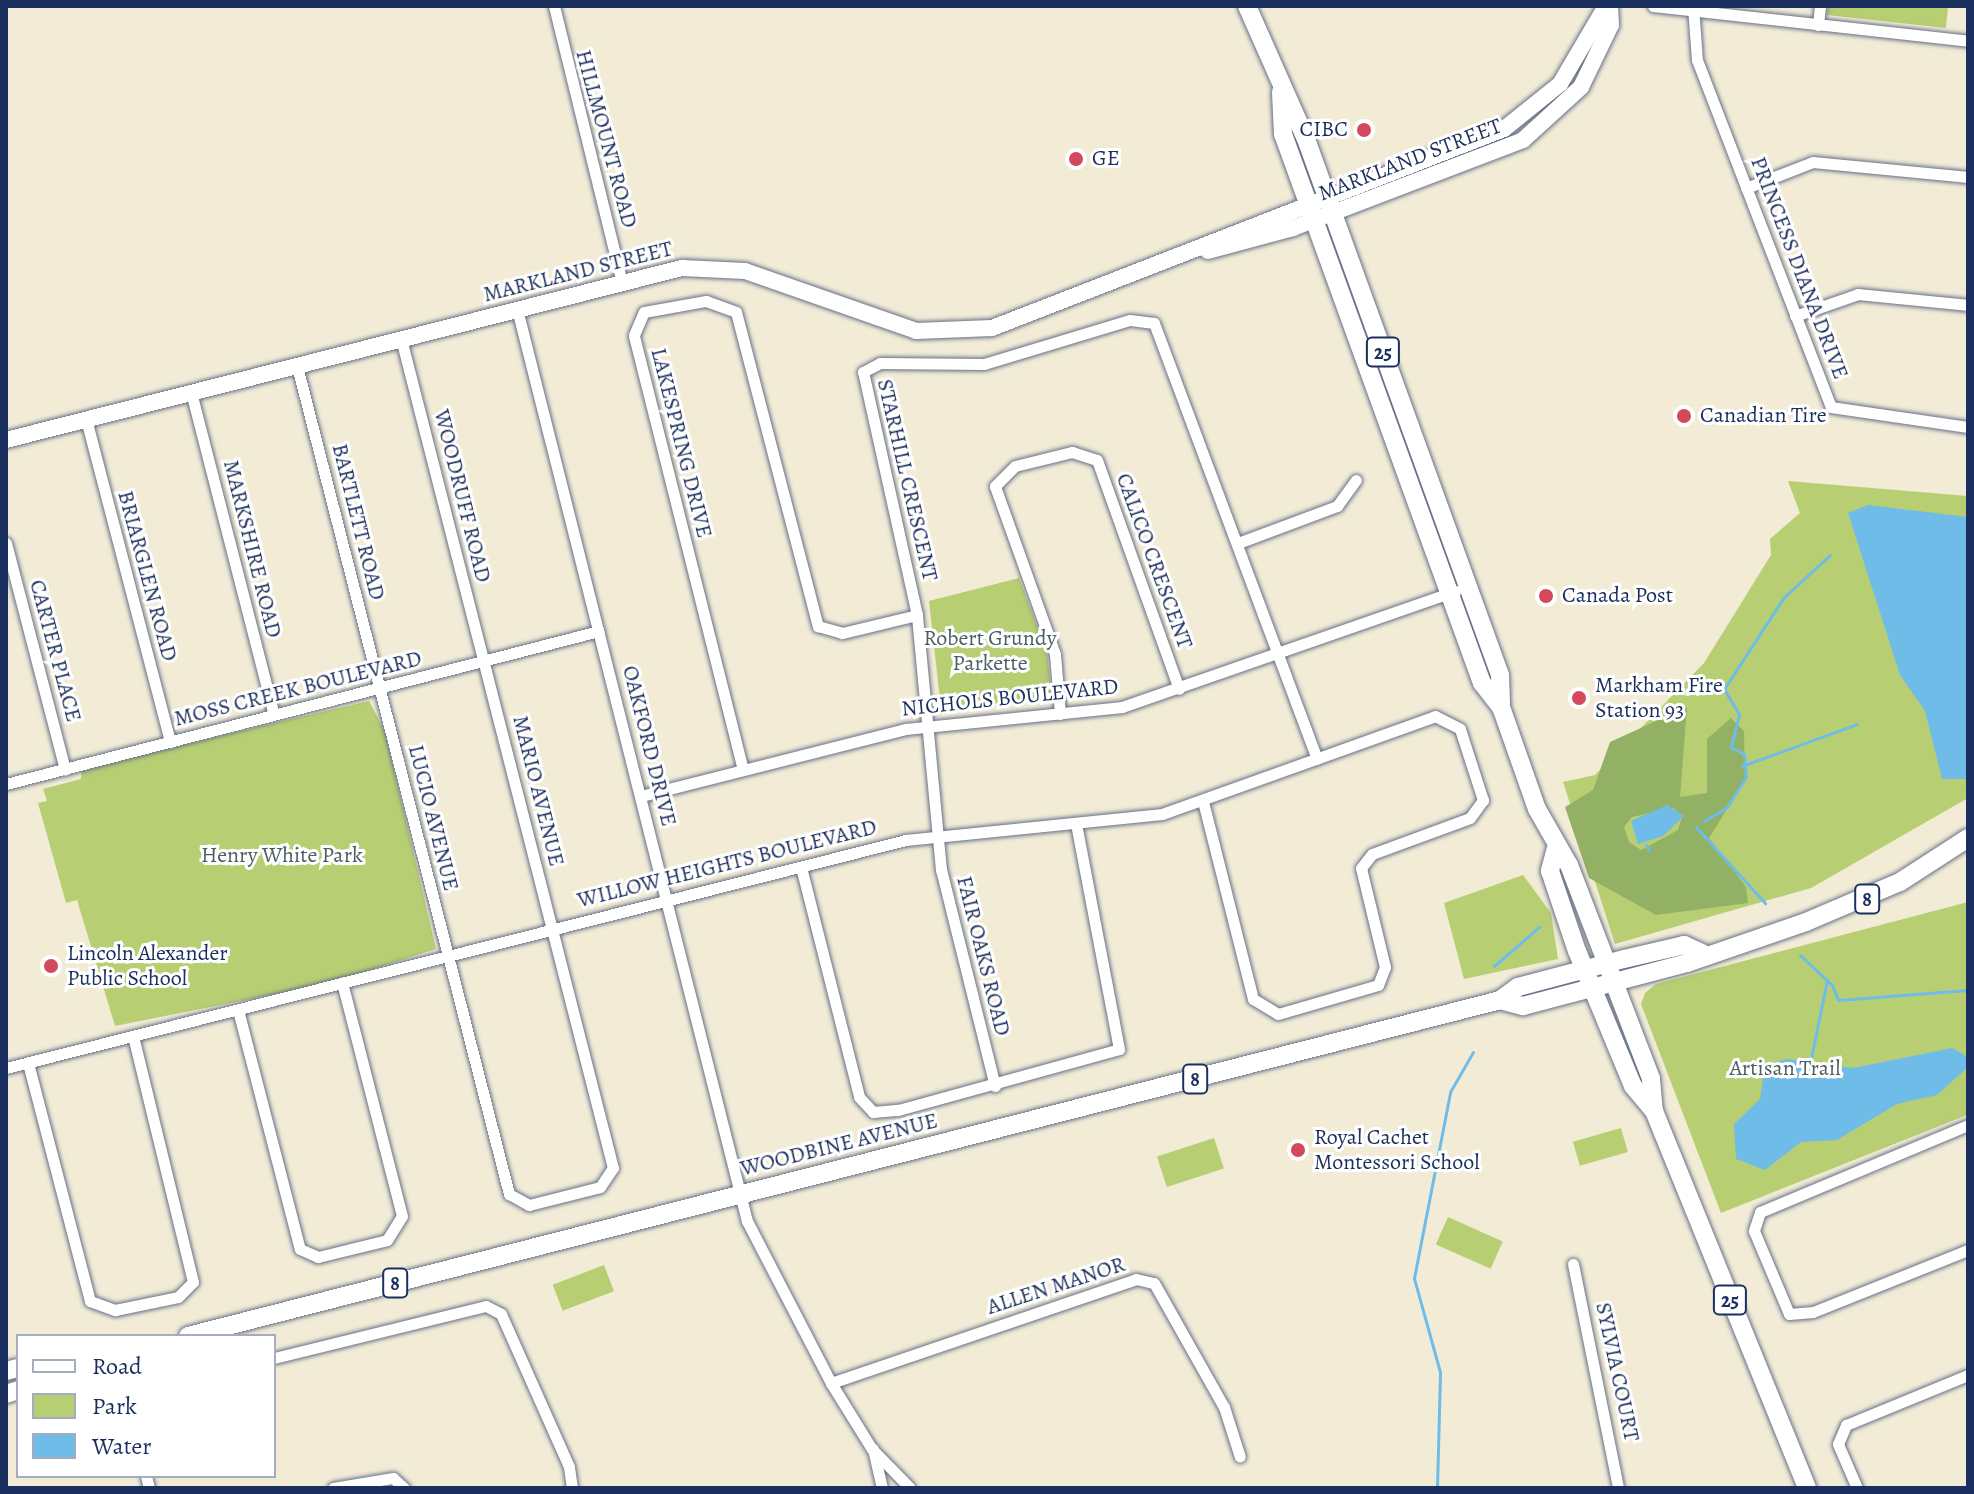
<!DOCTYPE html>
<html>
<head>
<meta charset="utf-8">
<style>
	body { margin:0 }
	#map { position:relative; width:1974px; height:1494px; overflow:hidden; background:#f2ecd7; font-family:Alegreya,serif }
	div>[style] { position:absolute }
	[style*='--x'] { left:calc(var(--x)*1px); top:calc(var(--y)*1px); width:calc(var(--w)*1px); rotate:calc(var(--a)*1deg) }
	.green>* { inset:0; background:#b8ce73; transform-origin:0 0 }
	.forest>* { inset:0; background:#92b165 }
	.water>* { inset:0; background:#6fbce9 }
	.stream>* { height:3px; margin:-1.5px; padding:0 1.5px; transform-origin:1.5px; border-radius:1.5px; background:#6fbce9 }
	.roads { filter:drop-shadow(0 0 2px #667188) drop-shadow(0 0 2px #667188) }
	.street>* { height:11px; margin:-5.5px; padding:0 5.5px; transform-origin:5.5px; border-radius:5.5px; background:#fff }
	.secondary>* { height:16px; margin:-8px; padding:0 8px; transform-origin:8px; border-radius:8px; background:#fff }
	.primary>* { height:18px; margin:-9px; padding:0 9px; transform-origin:9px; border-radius:9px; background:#fff }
	.dots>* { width:22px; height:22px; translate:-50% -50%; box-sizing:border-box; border:4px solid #fff; border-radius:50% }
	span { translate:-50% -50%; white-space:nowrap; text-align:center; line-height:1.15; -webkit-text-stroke:6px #fff; paint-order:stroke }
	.shield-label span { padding:2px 6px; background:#fff; border:2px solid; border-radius:6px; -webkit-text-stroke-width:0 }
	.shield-label { font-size:20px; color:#1b2f5e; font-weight:700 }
	.poi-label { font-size:22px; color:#1b2f5e }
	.right { translate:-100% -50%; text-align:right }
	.left { translate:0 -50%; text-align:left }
	.street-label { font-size:22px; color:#1b2f5e }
	.park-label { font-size:22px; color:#4a5f64 }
	.frame { position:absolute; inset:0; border:8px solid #1b2f5e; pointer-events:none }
	.legend { position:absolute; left:16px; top:1334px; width:260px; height:144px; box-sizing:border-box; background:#fff; border:2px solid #a4acbf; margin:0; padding:10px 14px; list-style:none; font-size:24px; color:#1b2f5e }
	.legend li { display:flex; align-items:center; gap:16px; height:40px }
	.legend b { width:40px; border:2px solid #a4acbf }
</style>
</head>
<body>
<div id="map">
	<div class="green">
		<div style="clip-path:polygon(1828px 6px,1948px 6px,1946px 28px,1827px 15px)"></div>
		<div style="clip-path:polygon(1788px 481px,1968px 496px,1968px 798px,1811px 888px,1615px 944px,1563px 782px,1595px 775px,1704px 663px,1771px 555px,1770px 539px,1800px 513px)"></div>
		<div style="clip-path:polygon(1019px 578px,1047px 652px,1052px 699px,941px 709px,929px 601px)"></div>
		<div style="clip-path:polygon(369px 701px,385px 731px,436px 949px,326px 984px,115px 1026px,77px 900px,66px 903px,38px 803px,47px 801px,43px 789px,81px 779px,82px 768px)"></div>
		<div style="clip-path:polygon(1523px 875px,1551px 913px,1558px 959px,1464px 979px,1444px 903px)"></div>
		<div style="clip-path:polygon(1968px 902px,1967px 1115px,1721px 1213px,1641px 1004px,1645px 993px,1656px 984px)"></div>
		<div style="left:1621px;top:1128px;width:25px;height:50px;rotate:74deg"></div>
		<div style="left:1214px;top:1138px;width:32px;height:60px;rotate:72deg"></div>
		<div style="left:1448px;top:1217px;width:60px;height:30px;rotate:24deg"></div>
		<div style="left:604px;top:1265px;width:28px;height:55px;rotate:69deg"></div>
	</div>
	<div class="forest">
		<div style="clip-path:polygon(evenodd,1687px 707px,1680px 797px,1707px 793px,1707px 739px,1731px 718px,1744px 731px,1745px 780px,1709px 838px,1746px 887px,1748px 903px,1656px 915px,1589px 878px,1565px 807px,1593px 790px,1610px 742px,1687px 707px,1674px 808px,1682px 817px,1678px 830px,1641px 850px,1629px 842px,1624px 827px,1632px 817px,1674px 808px)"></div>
	</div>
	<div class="water">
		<div style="clip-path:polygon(1868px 505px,1968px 517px,1966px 779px,1942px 779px,1925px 711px,1900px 675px,1848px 513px)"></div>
		<div style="clip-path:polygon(1667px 805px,1684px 816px,1663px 836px,1638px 844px,1631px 821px)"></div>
		<div style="clip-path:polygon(1952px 1048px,1968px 1057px,1967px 1068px,1937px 1095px,1897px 1104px,1837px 1140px,1801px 1142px,1765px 1170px,1736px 1159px,1734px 1124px,1760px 1099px,1765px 1065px,1787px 1059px,1853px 1068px)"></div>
	</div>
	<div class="stream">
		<div style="--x:1742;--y:766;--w:122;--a:-20.1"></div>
		<div style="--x:1704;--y:821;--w:27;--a:-31"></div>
		<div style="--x:1727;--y:807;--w:36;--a:-58"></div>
		<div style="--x:1746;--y:777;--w:23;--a:-95"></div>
		<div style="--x:1744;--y:754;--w:15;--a:-152"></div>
		<div style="--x:1731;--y:747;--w:34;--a:-76"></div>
		<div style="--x:1739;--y:714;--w:29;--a:-121"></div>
		<div style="--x:1724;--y:689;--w:110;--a:-56.9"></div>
		<div style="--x:1784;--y:597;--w:62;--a:-42.4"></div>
		<div style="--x:1696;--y:827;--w:103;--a:47.8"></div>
		<div style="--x:1646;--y:845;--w:6;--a:59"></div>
		<div style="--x:1800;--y:955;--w:44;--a:43.2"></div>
		<div style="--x:1832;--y:985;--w:16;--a:68"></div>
		<div style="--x:1838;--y:1000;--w:130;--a:-4.4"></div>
		<div style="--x:1494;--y:966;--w:60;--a:-40.9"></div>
		<div style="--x:1810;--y:1063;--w:85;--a:-78.4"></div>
		<div style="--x:1437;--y:1488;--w:116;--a:-88.5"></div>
		<div style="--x:1440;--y:1372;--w:98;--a:-105.5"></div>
		<div style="--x:1414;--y:1278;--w:189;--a:-79"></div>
		<div style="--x:1450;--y:1092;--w:46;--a:-60.1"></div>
	</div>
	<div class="roads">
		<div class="street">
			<div style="--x:554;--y:6;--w:284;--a:76.2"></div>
			<div style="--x:1653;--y:6;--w:317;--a:6.3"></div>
			<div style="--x:1693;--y:6;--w:54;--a:85.8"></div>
			<div style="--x:1697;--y:60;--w:372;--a:68.9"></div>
			<div style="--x:1831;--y:407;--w:138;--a:8.3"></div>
			<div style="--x:1818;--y:25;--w:19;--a:-84"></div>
			<div style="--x:1746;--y:188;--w:72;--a:-21.2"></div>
			<div style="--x:1813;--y:162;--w:156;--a:5.5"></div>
			<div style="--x:517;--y:309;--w:941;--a:75.85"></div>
			<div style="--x:747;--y:1221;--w:182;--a:62.6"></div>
			<div style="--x:831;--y:1383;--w:78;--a:58.2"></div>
			<div style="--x:872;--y:1449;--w:54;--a:45.7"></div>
			<div style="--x:1795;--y:316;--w:67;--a:-19.2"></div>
			<div style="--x:1858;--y:294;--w:111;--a:5.7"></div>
			<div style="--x:297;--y:366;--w:855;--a:75.64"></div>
			<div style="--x:509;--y:1194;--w:23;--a:29"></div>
			<div style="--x:529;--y:1205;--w:73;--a:-14.2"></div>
			<div style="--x:600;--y:1187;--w:23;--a:-56"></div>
			<div style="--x:613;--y:1168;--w:856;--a:-104.34"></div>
			<div style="--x:191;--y:392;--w:333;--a:75.6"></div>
			<div style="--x:86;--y:419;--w:334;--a:75.4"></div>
			<div style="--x:6;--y:543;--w:234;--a:75.4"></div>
			<div style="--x:1238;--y:543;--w:106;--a:-20.5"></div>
			<div style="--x:1337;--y:506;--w:32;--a:-54"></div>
			<div style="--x:1060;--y:714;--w:60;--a:-94.8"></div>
			<div style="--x:1055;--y:654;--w:178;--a:-109.7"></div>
			<div style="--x:995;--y:486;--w:28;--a:-45"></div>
			<div style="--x:1015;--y:466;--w:59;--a:-13.8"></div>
			<div style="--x:1072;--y:452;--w:26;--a:18"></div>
			<div style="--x:1097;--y:460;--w:243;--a:70.3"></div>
			<div style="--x:743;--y:770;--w:448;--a:-104.1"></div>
			<div style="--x:634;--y:335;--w:25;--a:-67"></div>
			<div style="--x:644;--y:312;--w:63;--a:-10.1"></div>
			<div style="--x:706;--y:301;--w:32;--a:20"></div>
			<div style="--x:736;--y:312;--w:325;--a:75.4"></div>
			<div style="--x:818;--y:626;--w:25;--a:16"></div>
			<div style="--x:842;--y:633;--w:77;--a:-13.5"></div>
			<div style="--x:6;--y:784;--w:612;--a:-14.47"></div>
			<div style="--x:641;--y:796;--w:273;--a:-14.2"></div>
			<div style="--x:906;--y:729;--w:217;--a:-5.8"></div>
			<div style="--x:1122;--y:707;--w:353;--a:-19.2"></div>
			<div style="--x:801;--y:867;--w:237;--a:75.8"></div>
			<div style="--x:859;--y:1097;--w:21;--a:47"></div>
			<div style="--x:873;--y:1112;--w:25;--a:-5"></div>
			<div style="--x:898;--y:1110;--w:229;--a:-15.4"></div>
			<div style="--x:1119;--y:1049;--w:230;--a:-100.8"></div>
			<div style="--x:238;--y:1010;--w:247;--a:75.5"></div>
			<div style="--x:300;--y:1249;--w:20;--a:24"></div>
			<div style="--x:318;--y:1257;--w:71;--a:-13.8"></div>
			<div style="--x:387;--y:1240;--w:28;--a:-58"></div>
			<div style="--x:402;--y:1216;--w:241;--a:-104.4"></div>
			<div style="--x:28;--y:1063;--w:246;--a:75.4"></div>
			<div style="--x:90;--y:1301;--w:27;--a:20"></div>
			<div style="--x:115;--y:1310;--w:64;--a:-11.7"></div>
			<div style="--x:178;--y:1297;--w:21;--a:-45"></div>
			<div style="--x:193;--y:1282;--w:253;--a:-103.7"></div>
			<div style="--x:6;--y:1068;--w:928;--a:-14.22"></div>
			<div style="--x:906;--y:840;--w:257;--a:-5.8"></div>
			<div style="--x:1162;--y:814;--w:290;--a:-19.7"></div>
			<div style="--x:1435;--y:716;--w:28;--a:27"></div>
			<div style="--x:1460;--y:729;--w:75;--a:72.1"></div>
			<div style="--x:1483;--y:800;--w:22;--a:126"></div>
			<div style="--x:1470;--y:818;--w:104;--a:159.8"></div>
			<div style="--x:1372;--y:854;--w:18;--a:128"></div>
			<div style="--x:1361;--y:868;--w:102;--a:76.4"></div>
			<div style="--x:1385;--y:967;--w:19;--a:111"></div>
			<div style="--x:1378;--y:985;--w:104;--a:163.8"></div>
			<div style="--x:1278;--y:1014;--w:29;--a:-149"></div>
			<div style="--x:1253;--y:999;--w:204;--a:-104.2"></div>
			<div style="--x:995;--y:1086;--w:223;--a:-104"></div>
			<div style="--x:941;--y:870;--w:256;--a:-95.4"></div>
			<div style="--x:917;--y:615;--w:249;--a:-102.5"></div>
			<div style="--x:863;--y:372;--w:19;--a:-28"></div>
			<div style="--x:880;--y:363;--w:104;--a:0.6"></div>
			<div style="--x:984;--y:364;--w:152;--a:-16.8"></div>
			<div style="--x:1130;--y:320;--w:24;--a:7"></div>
			<div style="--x:1154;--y:323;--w:465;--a:69.5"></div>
			<div style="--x:1968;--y:1125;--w:225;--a:157.3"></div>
			<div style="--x:1760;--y:1212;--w:20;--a:108"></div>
			<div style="--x:1754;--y:1231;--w:90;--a:67.1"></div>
			<div style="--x:1789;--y:1314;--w:24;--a:-5"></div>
			<div style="--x:1813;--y:1312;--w:167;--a:-21.8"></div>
			<div style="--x:1573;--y:1264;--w:228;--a:78.6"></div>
			<div style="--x:274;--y:1358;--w:218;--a:-13.8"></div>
			<div style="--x:486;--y:1306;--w:17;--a:28"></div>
			<div style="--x:501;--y:1314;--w:167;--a:66"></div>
			<div style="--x:569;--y:1467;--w:21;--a:82"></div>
			<div style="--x:831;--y:1383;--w:322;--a:-18.8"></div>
			<div style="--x:1136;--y:1279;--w:18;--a:13"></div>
			<div style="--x:1154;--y:1283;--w:142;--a:60.6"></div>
			<div style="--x:1224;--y:1407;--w:52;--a:72.3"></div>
			<div style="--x:873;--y:1449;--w:40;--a:77"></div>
			<div style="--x:146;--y:1476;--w:12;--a:76"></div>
			<div style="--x:333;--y:1488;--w:61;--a:-9.5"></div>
			<div style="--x:393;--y:1478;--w:15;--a:42"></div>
			<div style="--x:1857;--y:1488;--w:48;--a:-113.4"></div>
			<div style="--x:1838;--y:1444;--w:21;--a:-67"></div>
			<div style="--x:1846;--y:1425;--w:132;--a:-22.3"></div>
		</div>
		<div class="secondary">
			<div style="--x:1208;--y:251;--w:88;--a:-15.1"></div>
			<div style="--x:1293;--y:228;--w:246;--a:-20.9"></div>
			<div style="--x:1523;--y:140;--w:79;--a:-42.4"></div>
			<div style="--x:1581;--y:87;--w:69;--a:-64.2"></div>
			<div style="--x:1611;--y:25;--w:19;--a:-93"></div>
			<div style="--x:6;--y:440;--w:698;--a:-14.28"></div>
			<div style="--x:682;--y:268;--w:63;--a:2.7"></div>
			<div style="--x:745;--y:271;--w:181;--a:19.3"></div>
			<div style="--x:916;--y:331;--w:76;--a:-2.3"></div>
			<div style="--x:992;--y:328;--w:549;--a:-21.24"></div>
			<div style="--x:1504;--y:129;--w:72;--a:-38.8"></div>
			<div style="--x:1560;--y:84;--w:91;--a:-59.5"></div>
		</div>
		<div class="primary">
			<div style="--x:1247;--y:6;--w:145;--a:66.1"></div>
			<div style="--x:1306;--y:139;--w:570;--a:70.1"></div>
			<div style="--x:1500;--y:675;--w:32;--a:88"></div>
			<div style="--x:1281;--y:92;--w:42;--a:87.3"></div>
			<div style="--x:1283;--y:134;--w:584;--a:70.08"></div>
			<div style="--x:1482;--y:683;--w:31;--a:52"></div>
			<div style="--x:1501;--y:707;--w:108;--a:70.6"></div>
			<div style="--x:1537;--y:809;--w:64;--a:60.3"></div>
			<div style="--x:1569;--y:865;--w:229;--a:69"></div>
			<div style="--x:1651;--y:1079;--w:32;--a:85"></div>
			<div style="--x:1654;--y:1111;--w:407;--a:67.9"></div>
			<div style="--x:1556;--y:848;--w:24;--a:105"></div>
			<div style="--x:1550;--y:871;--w:84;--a:71.4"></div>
			<div style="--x:1577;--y:951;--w:146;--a:67.5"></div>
			<div style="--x:1633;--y:1086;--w:33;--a:50"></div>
			<div style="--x:1500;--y:1000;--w:24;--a:15"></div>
			<div style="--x:1523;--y:1006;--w:170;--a:-14.7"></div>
			<div style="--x:1687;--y:963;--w:126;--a:-19"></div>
			<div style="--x:1806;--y:922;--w:102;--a:-23.1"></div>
			<div style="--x:1900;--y:882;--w:81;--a:-32.9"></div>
			<div style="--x:188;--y:1336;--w:1354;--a:-14.36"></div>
			<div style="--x:1500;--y:1000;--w:22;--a:-36"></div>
			<div style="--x:1518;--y:987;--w:110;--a:-14.8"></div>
			<div style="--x:1624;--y:959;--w:62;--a:-13.1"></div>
			<div style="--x:1684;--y:945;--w:20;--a:24"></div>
			<div style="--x:6;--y:1371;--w:12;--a:-14"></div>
			<div style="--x:6;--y:1394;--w:13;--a:-18"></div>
		</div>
	</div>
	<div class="dots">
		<div style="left:1364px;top:130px;background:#d1495b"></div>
		<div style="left:1076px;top:159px;background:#d1495b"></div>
		<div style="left:1684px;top:416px;background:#d1495b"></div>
		<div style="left:1546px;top:596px;background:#d1495b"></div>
		<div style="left:1579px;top:698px;background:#d1495b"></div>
		<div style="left:51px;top:966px;background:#d1495b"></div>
		<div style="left:1298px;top:1150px;background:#d1495b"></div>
	</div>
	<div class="shield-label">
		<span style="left:1383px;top:352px">25</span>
		<span style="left:1867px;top:899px">8</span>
		<span style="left:1195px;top:1079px">8</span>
		<span style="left:395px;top:1283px">8</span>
		<span style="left:1730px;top:1300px">25</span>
	</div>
	<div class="poi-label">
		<span class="right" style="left:1348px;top:130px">CIBC</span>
		<span class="left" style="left:1092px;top:159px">GE</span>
		<span class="left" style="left:1700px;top:416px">Canadian Tire</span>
		<span class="left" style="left:1562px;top:596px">Canada Post</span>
		<span class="left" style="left:1595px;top:698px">Markham Fire<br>Station 93</span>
		<span class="left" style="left:67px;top:966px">Lincoln Alexander<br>Public School</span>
		<span class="left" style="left:1314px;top:1150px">Royal Cachet<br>Montessori School</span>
	</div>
	<div class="street-label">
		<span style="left:606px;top:139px;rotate:75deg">HILLMOUNT ROAD</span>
		<span style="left:1410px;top:160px;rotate:-21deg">MARKLAND STREET</span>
		<span style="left:1799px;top:268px;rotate:69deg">PRINCESS DIANA DRIVE</span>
		<span style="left:578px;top:272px;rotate:-14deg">MARKLAND STREET</span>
		<span style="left:681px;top:443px;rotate:76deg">LAKESPRING DRIVE</span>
		<span style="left:907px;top:480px;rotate:77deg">STARHILL CRESCENT</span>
		<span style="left:462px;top:496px;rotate:76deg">WOODRUFF ROAD</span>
		<span style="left:358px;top:522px;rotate:76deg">BARTLETT ROAD</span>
		<span style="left:252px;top:549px;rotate:76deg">MARKSHIRE ROAD</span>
		<span style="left:1154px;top:561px;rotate:70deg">CALICO CRESCENT</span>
		<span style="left:147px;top:576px;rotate:75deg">BRIARGLEN ROAD</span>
		<span style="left:55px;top:651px;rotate:75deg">CARTER PLACE</span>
		<span style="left:298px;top:689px;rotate:-14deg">MOSS CREEK BOULEVARD</span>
		<span style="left:1010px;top:698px;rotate:-6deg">NICHOLS BOULEVARD</span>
		<span style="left:649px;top:746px;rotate:76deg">OAKFORD DRIVE</span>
		<span style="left:538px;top:791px;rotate:76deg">MARIO AVENUE</span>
		<span style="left:433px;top:818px;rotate:76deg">LUCIO AVENUE</span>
		<span style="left:727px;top:864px;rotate:-14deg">WILLOW HEIGHTS BOULEVARD</span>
		<span style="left:983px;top:956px;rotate:76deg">FAIR OAKS ROAD</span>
		<span style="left:839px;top:1145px;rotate:-14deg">WOODBINE AVENUE</span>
		<span style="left:1056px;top:1286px;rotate:-18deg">ALLEN MANOR</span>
		<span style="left:1617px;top:1372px;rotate:78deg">SYLVIA COURT</span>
	</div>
	<div class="park-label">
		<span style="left:990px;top:651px">Robert Grundy<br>Parkette</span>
		<span style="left:282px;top:856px">Henry White Park</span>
		<span style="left:1785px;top:1069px">Artisan Trail</span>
	</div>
	<div class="frame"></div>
	<ul class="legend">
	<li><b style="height:10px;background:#fff"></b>Road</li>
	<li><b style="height:22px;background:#b8ce73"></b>Park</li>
	<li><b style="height:22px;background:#6fbce9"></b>Water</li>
	</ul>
</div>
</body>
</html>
